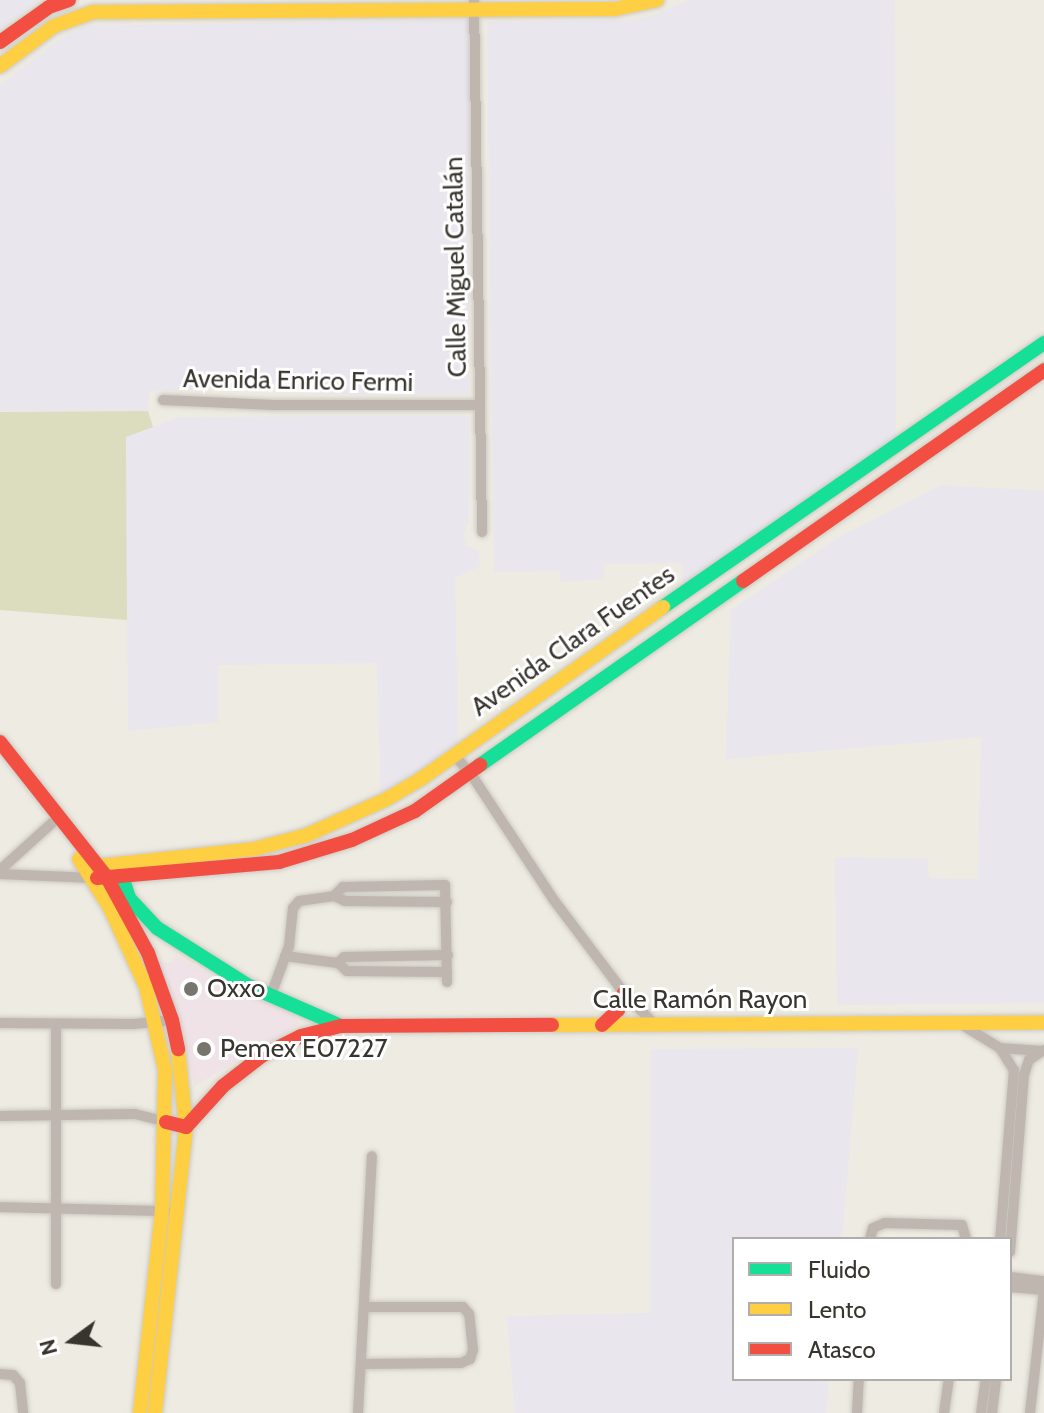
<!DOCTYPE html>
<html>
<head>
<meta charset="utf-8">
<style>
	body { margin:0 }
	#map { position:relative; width:1044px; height:1413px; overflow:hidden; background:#eeebe2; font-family:Cabin,sans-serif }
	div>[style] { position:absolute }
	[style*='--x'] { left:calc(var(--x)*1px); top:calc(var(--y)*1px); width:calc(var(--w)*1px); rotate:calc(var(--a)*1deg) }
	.commercial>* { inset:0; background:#f0e3e8 }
	.industrial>* { inset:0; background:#e9e6ee }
	.green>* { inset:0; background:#dcdcbe }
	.roads { filter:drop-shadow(0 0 2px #ccc9c2) drop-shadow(0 0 2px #ccc9c2) }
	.street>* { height:10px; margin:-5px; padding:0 5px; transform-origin:5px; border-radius:5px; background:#bfb6b0 }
	.fast>* { height:14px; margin:-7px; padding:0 7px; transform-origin:7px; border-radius:7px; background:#16e098 }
	.slow>* { height:14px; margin:-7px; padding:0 7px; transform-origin:7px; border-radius:7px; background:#ffcf43 }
	.jam>* { height:14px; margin:-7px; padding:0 7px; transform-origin:7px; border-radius:7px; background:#f24e42 }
	.dots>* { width:22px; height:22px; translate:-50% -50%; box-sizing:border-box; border:4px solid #fff; border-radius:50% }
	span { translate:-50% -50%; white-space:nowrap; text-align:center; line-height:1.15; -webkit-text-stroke:6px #fff; paint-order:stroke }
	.street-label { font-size:26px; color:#37352e }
	.poi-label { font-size:26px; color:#37352e }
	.left { translate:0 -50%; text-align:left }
	.legend { position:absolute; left:732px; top:1237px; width:280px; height:144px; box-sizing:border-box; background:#fff; border:2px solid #afaeab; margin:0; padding:10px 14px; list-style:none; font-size:24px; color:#37352e }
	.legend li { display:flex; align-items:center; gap:16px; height:40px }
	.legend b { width:40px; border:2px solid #afaeab }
	.north { position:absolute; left:32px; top:1301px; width:80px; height:80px; -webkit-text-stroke:6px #fff; paint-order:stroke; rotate:255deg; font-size:22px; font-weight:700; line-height:32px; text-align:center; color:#37352e }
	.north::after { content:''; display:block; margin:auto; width:28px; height:36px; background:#37352e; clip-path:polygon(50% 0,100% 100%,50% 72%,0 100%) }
</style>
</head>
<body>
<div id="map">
	<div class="commercial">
		<div style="clip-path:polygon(175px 955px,229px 985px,294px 1012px,299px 1024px,195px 1086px,176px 1009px,158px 961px,171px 963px)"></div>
	</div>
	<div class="industrial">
		<div style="clip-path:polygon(0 0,39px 0,0 29px)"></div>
		<div style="clip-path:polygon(688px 0,895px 0,896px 437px,683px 587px,682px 563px,604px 564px,603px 580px,561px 581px,560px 571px,494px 572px,487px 22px,624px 20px,650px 17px)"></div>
		<div style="clip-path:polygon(469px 20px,469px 394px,319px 394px,284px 385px,149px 391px,148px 411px,0 411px,0 85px,53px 44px,84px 26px)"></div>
		<div style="clip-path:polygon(469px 416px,469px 519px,463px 535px,466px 545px,479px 552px,480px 566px,455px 578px,458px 743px,381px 795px,377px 663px,218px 665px,218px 722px,128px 731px,126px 437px,179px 417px)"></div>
		<div style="clip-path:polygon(941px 485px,1044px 491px,1044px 1003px,837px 1005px,835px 857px,927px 859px,929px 878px,978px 879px,981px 737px,726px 759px,731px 610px,836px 539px)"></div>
		<div style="clip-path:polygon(858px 1048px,842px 1239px,734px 1239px,734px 1379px,829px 1379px,826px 1413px,515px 1413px,507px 1316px,650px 1313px,651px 1049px)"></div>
	</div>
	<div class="green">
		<div style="clip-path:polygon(148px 411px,153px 427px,126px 437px,127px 620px,0 610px,0 412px)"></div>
	</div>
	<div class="roads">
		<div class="street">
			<div style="--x:474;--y:0;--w:532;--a:89.14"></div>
			<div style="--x:163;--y:400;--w:111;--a:2.6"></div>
			<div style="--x:274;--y:405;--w:206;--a:0"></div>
			<div style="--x:454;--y:755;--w:25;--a:48"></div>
			<div style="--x:471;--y:774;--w:149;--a:56.7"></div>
			<div style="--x:553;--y:899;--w:118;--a:52.9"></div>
			<div style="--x:624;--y:993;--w:45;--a:45.9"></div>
			<div style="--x:0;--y:870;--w:70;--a:-42.1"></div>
			<div style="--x:0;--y:874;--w:93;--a:2.5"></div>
			<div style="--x:334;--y:896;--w:13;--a:-45"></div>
			<div style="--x:343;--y:887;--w:102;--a:-1.1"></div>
			<div style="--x:445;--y:885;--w:97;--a:88.8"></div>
			<div style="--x:285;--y:956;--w:53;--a:7.5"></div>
			<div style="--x:338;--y:963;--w:8;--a:-45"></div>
			<div style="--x:344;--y:957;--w:104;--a:-1.1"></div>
			<div style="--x:338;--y:963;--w:12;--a:42"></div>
			<div style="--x:347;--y:971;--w:100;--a:0.6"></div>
			<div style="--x:271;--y:995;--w:52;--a:-69.8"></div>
			<div style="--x:289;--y:946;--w:38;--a:-84"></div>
			<div style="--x:293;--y:908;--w:9;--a:-49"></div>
			<div style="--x:299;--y:901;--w:35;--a:-8"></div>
			<div style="--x:334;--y:896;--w:12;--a:24"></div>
			<div style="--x:345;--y:901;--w:102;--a:0.6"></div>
			<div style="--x:0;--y:1023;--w:134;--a:0.4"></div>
			<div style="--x:134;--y:1024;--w:38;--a:-6"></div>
			<div style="--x:959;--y:1023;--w:48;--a:31.4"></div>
			<div style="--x:1000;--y:1048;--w:26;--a:58"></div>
			<div style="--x:1014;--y:1070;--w:170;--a:94.7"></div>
			<div style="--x:1000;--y:1048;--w:42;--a:4.1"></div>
			<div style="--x:0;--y:1116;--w:135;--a:-0.8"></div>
			<div style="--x:135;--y:1114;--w:32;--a:14"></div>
			<div style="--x:0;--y:1207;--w:166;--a:1.4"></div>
			<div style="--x:870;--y:1239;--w:11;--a:-75"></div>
			<div style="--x:873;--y:1228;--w:13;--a:-23"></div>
			<div style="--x:885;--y:1223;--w:77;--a:1.5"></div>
			<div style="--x:962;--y:1225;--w:15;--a:74"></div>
			<div style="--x:1010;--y:1252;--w:178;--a:-85.5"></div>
			<div style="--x:1024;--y:1075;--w:16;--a:-72"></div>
			<div style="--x:1029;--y:1060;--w:18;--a:-34"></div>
			<div style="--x:1010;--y:1277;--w:34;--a:7"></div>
			<div style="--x:56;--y:1284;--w:260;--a:-90"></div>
			<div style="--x:1010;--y:1287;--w:34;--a:5"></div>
			<div style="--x:361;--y:1364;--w:100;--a:-0.6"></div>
			<div style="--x:461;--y:1363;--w:10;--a:-24"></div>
			<div style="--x:470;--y:1359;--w:9;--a:-72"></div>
			<div style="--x:473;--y:1350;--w:36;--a:-96"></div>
			<div style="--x:469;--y:1314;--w:9;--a:-131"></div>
			<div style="--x:463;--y:1307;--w:99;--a:180"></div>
			<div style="--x:0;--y:1374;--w:13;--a:4"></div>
			<div style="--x:13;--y:1375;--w:11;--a:49"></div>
			<div style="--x:20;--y:1383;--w:30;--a:84"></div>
			<div style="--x:358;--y:1413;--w:257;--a:-86.9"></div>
			<div style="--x:857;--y:1413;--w:34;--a:-87"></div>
			<div style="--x:944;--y:1413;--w:34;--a:-82"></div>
			<div style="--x:981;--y:1413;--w:34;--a:-82"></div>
			<div style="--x:992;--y:1413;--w:34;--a:-83"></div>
			<div style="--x:1030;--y:1413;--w:124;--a:-83.5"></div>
		</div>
		<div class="fast">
			<div style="--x:663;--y:607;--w:464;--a:-34.7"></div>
			<div style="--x:480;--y:765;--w:321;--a:-35"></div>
			<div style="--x:119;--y:867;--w:33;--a:72"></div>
			<div style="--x:129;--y:898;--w:41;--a:47"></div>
			<div style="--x:157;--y:928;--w:109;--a:32.2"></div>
			<div style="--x:249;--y:986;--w:100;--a:23.5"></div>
		</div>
		<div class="slow">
			<div style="--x:0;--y:66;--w:67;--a:-36.5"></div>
			<div style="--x:54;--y:26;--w:41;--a:-19.7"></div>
			<div style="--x:93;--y:12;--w:522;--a:-0.33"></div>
			<div style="--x:615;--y:9;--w:43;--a:-12.1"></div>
			<div style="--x:79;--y:859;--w:58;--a:57.7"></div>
			<div style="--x:110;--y:908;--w:87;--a:65.5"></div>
			<div style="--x:146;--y:987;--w:85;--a:77.1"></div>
			<div style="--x:165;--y:1070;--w:140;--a:91.2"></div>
			<div style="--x:162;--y:1210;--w:204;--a:96.2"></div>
			<div style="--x:90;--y:867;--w:165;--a:-6.3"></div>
			<div style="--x:254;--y:849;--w:55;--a:-14.8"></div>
			<div style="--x:307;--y:835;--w:85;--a:-24.2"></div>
			<div style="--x:385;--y:800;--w:42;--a:-30.3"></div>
			<div style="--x:421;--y:779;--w:297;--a:-35.4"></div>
			<div style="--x:552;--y:1025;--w:492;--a:-0.3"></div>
			<div style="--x:155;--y:1413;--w:288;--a:-83.8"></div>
			<div style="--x:186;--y:1127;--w:78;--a:-95.9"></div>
		</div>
		<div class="jam">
			<div style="--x:0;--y:42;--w:60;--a:-35.5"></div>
			<div style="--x:49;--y:7;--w:21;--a:-19"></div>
			<div style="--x:743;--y:581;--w:368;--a:-35"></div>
			<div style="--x:0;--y:742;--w:171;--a:51.7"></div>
			<div style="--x:106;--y:876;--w:88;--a:61.4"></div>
			<div style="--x:148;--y:953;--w:71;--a:70.3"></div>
			<div style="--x:172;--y:1020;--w:30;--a:78"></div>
			<div style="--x:97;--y:878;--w:183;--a:-5"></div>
			<div style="--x:279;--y:862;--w:76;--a:-16.8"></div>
			<div style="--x:352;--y:840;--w:69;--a:-24.7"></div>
			<div style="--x:415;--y:811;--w:80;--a:-35.3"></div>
			<div style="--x:602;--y:1025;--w:22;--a:-43"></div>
			<div style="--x:618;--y:1010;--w:18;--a:-71"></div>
			<div style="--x:166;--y:1122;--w:21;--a:14"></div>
			<div style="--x:186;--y:1127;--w:55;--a:-47.9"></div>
			<div style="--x:223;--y:1086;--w:51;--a:-37.8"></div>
			<div style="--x:263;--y:1055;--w:42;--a:-26.6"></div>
			<div style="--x:301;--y:1036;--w:41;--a:-14"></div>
			<div style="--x:341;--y:1026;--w:211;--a:-0.3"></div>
		</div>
	</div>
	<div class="dots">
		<div style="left:191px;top:989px;background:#77756d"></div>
		<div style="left:204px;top:1049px;background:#77756d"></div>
	</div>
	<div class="street-label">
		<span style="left:456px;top:267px;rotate:-91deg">Calle Miguel Catalán</span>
		<span style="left:298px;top:381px;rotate:1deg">Avenida Enrico Fermi</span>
		<span style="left:573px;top:641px;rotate:-35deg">Avenida Clara Fuentes</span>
		<span style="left:700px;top:1000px">Calle Ramón Rayon</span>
	</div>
	<div class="poi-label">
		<span class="left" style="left:207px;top:989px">Oxxo</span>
		<span class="left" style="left:220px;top:1049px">Pemex E07227</span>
	</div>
	<ul class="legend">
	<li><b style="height:10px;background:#16e098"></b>Fluido</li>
	<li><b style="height:10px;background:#ffcf43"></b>Lento</li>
	<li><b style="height:10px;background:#f24e42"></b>Atasco</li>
	</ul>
	<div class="north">N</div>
</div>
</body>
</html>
